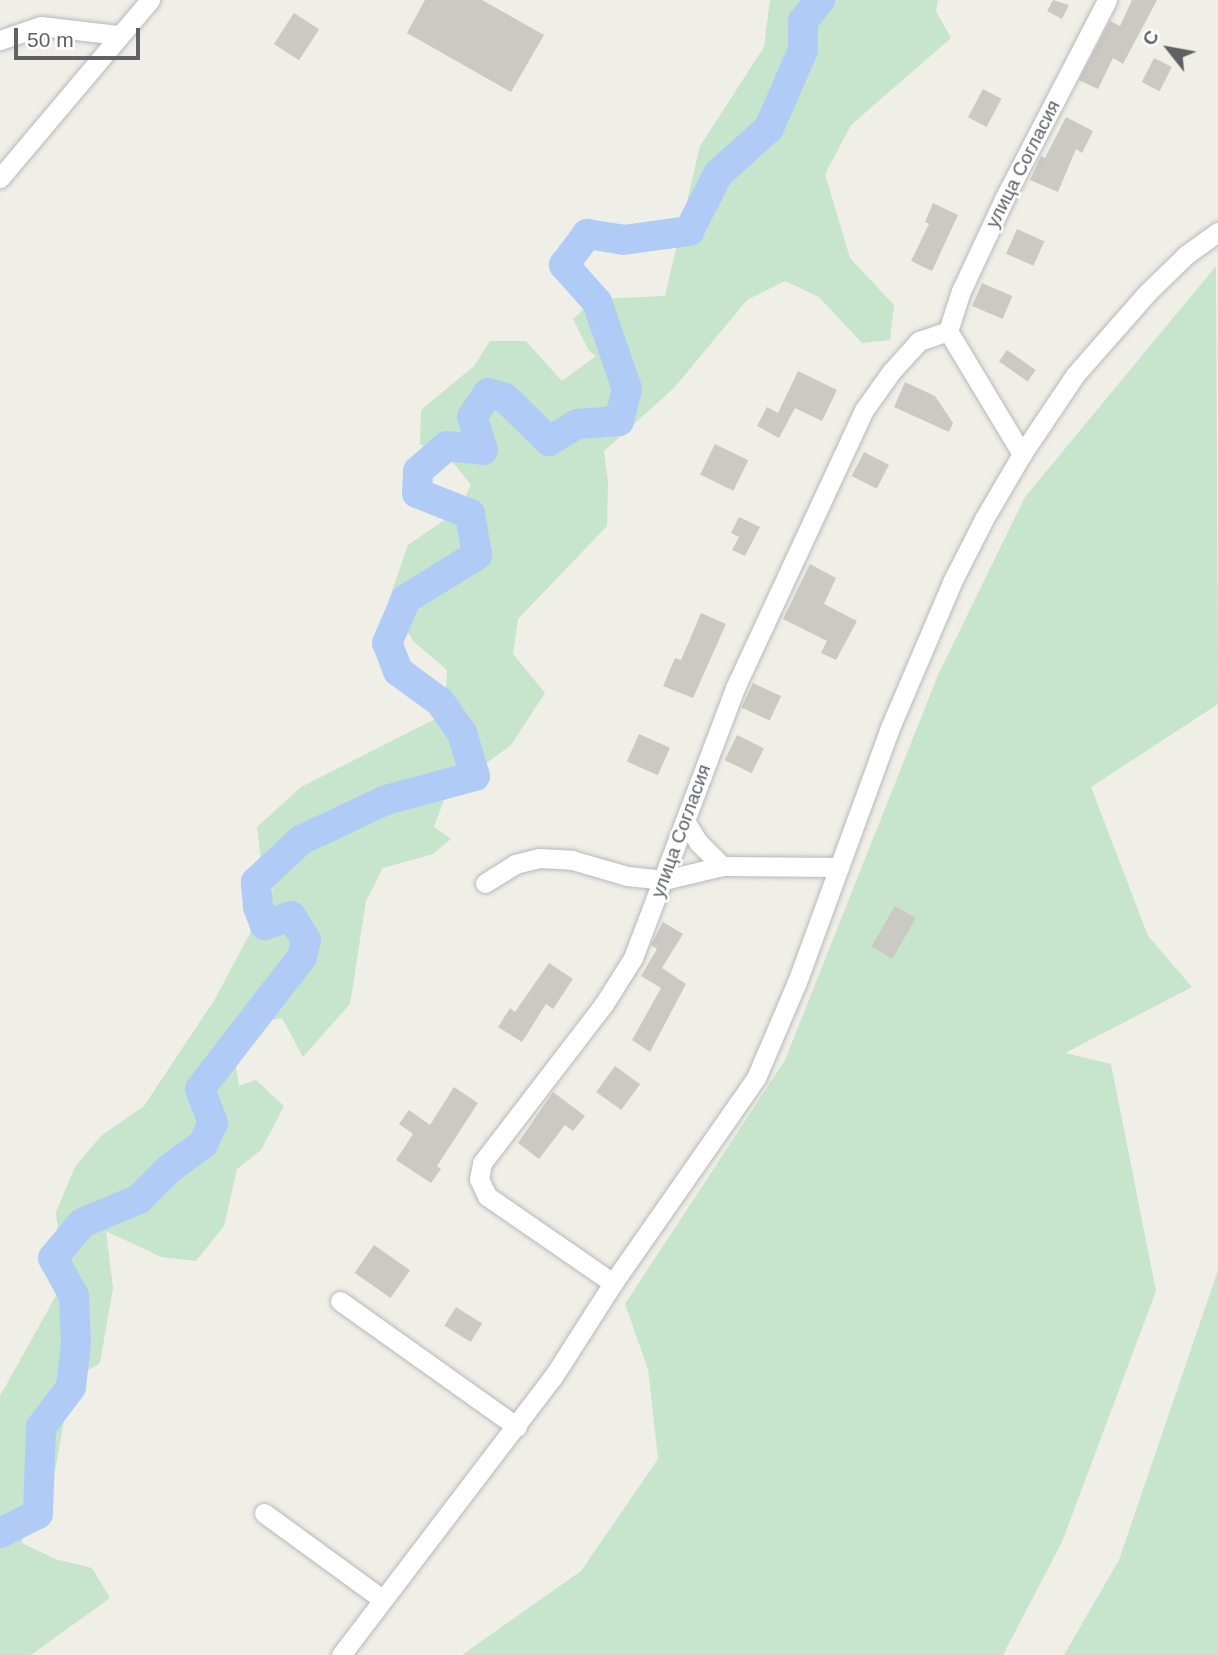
<!DOCTYPE html>
<html>
<head>
<meta charset="utf-8">
<style>
	body { margin:0 }
	#map { position:relative; width:1218px; height:1655px; overflow:hidden; background:#efefe7; font-family:Helvetica,sans-serif }
	div>[style] { position:absolute }
	[style*='--x'] { left:calc(var(--x)*1px); top:calc(var(--y)*1px); width:calc(var(--w)*1px); rotate:calc(var(--a)*1deg) }
	.green>* { inset:0; background:#c7e4cc }
	.river>* { height:30px; margin:-15px; padding:0 15px; transform-origin:15px; border-radius:15px; background:#b0ccf6 }
	.building>* { inset:0; background:#cbc9c4; transform-origin:0 0 }
	.roads { filter:drop-shadow(0 0 2px #b7b8bc) drop-shadow(0 0 2px #b7b8bc) }
	.minor>* { height:19px; margin:-9.5px; padding:0 9.5px; transform-origin:9.5px; border-radius:9.5px; background:#fff }
	span { translate:-50% -50%; white-space:nowrap; text-align:center; line-height:1.15; -webkit-text-stroke:5px #fff; paint-order:stroke }
	.street-label { font-size:19px; color:#5f6166 }
	.north { position:absolute; left:1134px; top:14px; width:70px; height:70px; -webkit-text-stroke:5px #fff; paint-order:stroke; rotate:301deg; font-size:19px; font-weight:700; line-height:28px; text-align:center; color:#5f6166 }
	.north::after { content:''; display:block; margin:auto; width:24px; height:32px; background:#5f6166; clip-path:polygon(50% 0,100% 100%,50% 72%,0 100%) }
	.scale { position:absolute; left:14px; top:28px; width:126px; height:32px; box-sizing:border-box; border:4px solid #5f6166; border-top:0; padding-left:9px; font-size:21px; line-height:24px; white-space:nowrap; color:#5f6166; -webkit-text-stroke:5px #fff; paint-order:stroke }
</style>
</head>
<body>
<div id="map">
	<div class="green">
		<div style="clip-path:polygon(770px 0,938px 0,936px 11px,951px 38px,851px 125px,825px 174px,850px 258px,894px 305px,890px 340px,862px 343px,819px 297px,785px 281px,747px 300px,674px 388px,604px 451px,608px 482px,607px 526px,518px 619px,513px 654px,545px 693px,511px 745px,447px 792px,434px 827px,451px 839px,433px 854px,383px 868px,366px 901px,350px 1004px,303px 1057px,282px 1018px,258px 1023px,233px 1047px,239px 1086px,256px 1080px,284px 1106px,261px 1150px,237px 1169px,224px 1226px,196px 1261px,161px 1257px,106px 1231px,113px 1288px,100px 1363px,71px 1381px,55px 1471px,44px 1482px,24px 1518px,22px 1543px,55px 1559px,92px 1568px,110px 1598px,31px 1655px,0 1655px,0 1396px,63px 1283px,56px 1212px,75px 1167px,101px 1136px,144px 1106px,215px 999px,273px 890px,262px 869px,257px 827px,301px 787px,445px 714px,447px 670px,414px 642px,388px 602px,408px 545px,459px 510px,471px 485px,455px 465px,420px 444px,421px 410px,474px 366px,490px 341px,526px 341px,562px 381px,596px 356px,589px 351px,573px 319px,595px 299px,665px 296px,700px 146px,764px 47px)"></div>
		<div style="clip-path:polygon(1216px 266px,1218px 704px,1091px 787px,1148px 936px,1192px 987px,1065px 1053px,1111px 1064px,1156px 1291px,1062px 1542px,1003px 1655px,462px 1655px,581px 1571px,658px 1459px,648px 1369px,625px 1304px,785px 1060px,938px 675px,1025px 497px)"></div>
		<div style="clip-path:polygon(1218px 1270px,1218px 1655px,1064px 1655px,1119px 1560px)"></div>
	</div>
	<div class="river">
		<div style="--x:0;--y:1533;--w:42;--a:-26.6"></div>
		<div style="--x:38;--y:1514;--w:87;--a:-88"></div>
		<div style="--x:41;--y:1427;--w:50;--a:-53.1"></div>
		<div style="--x:71;--y:1387;--w:43;--a:-83.4"></div>
		<div style="--x:76;--y:1344;--w:48;--a:-92.4"></div>
		<div style="--x:74;--y:1296;--w:43;--a:-118.9"></div>
		<div style="--x:53;--y:1258;--w:45;--a:-50.4"></div>
		<div style="--x:82;--y:1223;--w:62;--a:-22.8"></div>
		<div style="--x:139;--y:1199;--w:42;--a:-45"></div>
		<div style="--x:169;--y:1169;--w:42;--a:-36.3"></div>
		<div style="--x:203;--y:1144;--w:23;--a:-65"></div>
		<div style="--x:213;--y:1123;--w:36;--a:-111"></div>
		<div style="--x:200;--y:1089;--w:167;--a:-52.3"></div>
		<div style="--x:302;--y:957;--w:17;--a:-77"></div>
		<div style="--x:306;--y:940;--w:28;--a:-122"></div>
		<div style="--x:291;--y:916;--w:28;--a:161"></div>
		<div style="--x:265;--y:925;--w:19;--a:-111"></div>
		<div style="--x:258;--y:907;--w:25;--a:-95"></div>
		<div style="--x:256;--y:882;--w:62;--a:-43"></div>
		<div style="--x:301;--y:840;--w:94;--a:-25.2"></div>
		<div style="--x:386;--y:800;--w:92;--a:-15.1"></div>
		<div style="--x:475;--y:776;--w:45;--a:-106.8"></div>
		<div style="--x:462;--y:733;--w:38;--a:-125"></div>
		<div style="--x:440;--y:702;--w:52;--a:-143.6"></div>
		<div style="--x:398;--y:671;--w:30;--a:-111"></div>
		<div style="--x:387;--y:643;--w:48;--a:-66.6"></div>
		<div style="--x:406;--y:599;--w:84;--a:-31.8"></div>
		<div style="--x:477;--y:555;--w:42;--a:-99.7"></div>
		<div style="--x:470;--y:514;--w:57;--a:-158.4"></div>
		<div style="--x:417;--y:493;--w:22;--a:-87"></div>
		<div style="--x:418;--y:471;--w:38;--a:-41"></div>
		<div style="--x:447;--y:446;--w:36;--a:6"></div>
		<div style="--x:483;--y:450;--w:35;--a:-108"></div>
		<div style="--x:472;--y:417;--w:29;--a:-56"></div>
		<div style="--x:488;--y:393;--w:18;--a:16"></div>
		<div style="--x:505;--y:398;--w:62;--a:44.3"></div>
		<div style="--x:549;--y:441;--w:33;--a:-31"></div>
		<div style="--x:577;--y:424;--w:42;--a:-4.1"></div>
		<div style="--x:619;--y:421;--w:33;--a:-76"></div>
		<div style="--x:627;--y:389;--w:92;--a:-109"></div>
		<div style="--x:597;--y:302;--w:50;--a:-131.7"></div>
		<div style="--x:564;--y:265;--w:39;--a:-53"></div>
		<div style="--x:587;--y:234;--w:36;--a:9"></div>
		<div style="--x:623;--y:240;--w:67;--a:-7.8"></div>
		<div style="--x:689;--y:231;--w:64;--a:-63"></div>
		<div style="--x:718;--y:174;--w:69;--a:-42"></div>
		<div style="--x:769;--y:128;--w:85;--a:-66.4"></div>
		<div style="--x:803;--y:50;--w:29;--a:-90"></div>
		<div style="--x:803;--y:21;--w:27;--a:-51"></div>
	</div>
	<div class="building">
		<div style="clip-path:polygon(425px 0,482px 0,544px 35px,511px 92px,407px 33px)"></div>
		<div style="clip-path:polygon(1053px 0,1069px 5px,1062px 19px,1047px 11px)"></div>
		<div style="clip-path:polygon(1132px 0,1157px 0,1123px 64px,1113px 58px,1098px 89px,1079px 80px,1110px 21px,1120px 26px)"></div>
		<div style="left:294px;top:13px;width:30px;height:37px;rotate:33deg"></div>
		<div style="left:1154px;top:58px;width:20px;height:27px;rotate:27deg"></div>
		<div style="left:983px;top:89px;width:21px;height:32px;rotate:28deg"></div>
		<div style="clip-path:polygon(1066px 117px,1093px 131px,1082px 153px,1076px 149px,1058px 192px,1030px 180px,1041px 156px,1045px 158px)"></div>
		<div style="clip-path:polygon(933px 203px,958px 215px,932px 271px,911px 261px,929px 224px,925px 222px)"></div>
		<div style="left:1017px;top:229px;width:30px;height:27px;rotate:24deg"></div>
		<div style="left:982px;top:283px;width:33px;height:25px;rotate:23deg"></div>
		<div style="left:1007px;top:350px;width:35px;height:14px;rotate:35deg"></div>
		<div style="clip-path:polygon(798px 371px,837px 390px,822px 421px,795px 408px,779px 438px,757px 426px,767px 407px,778px 413px)"></div>
		<div style="clip-path:polygon(905px 382px,935px 396px,953px 423px,949px 432px,894px 407px)"></div>
		<div style="left:715px;top:444px;width:37px;height:34px;rotate:26deg"></div>
		<div style="left:864px;top:452px;width:28px;height:27px;rotate:27deg"></div>
		<div style="clip-path:polygon(739px 517px,760px 527px,745px 556px,732px 550px,739px 537px,731px 533px)"></div>
		<div style="clip-path:polygon(810px 564px,836px 578px,824px 604px,857px 621px,836px 660px,821px 653px,827px 641px,783px 619px)"></div>
		<div style="clip-path:polygon(701px 613px,726px 624px,693px 698px,663px 686px,675px 658px,681px 660px)"></div>
		<div style="left:753px;top:683px;width:31px;height:27px;rotate:25deg"></div>
		<div style="left:639px;top:734px;width:34px;height:30px;rotate:24deg"></div>
		<div style="left:737px;top:735px;width:30px;height:28px;rotate:26deg"></div>
		<div style="left:895px;top:906px;width:24px;height:47px;rotate:30deg"></div>
		<div style="clip-path:polygon(663px 922px,683px 934px,662px 968px,686px 984px,650px 1052px,632px 1040px,661px 988px,641px 976px,657px 949px,651px 945px)"></div>
		<div style="clip-path:polygon(549px 963px,573px 979px,553px 1009px,546px 1004px,522px 1042px,498px 1027px,510px 1008px,515px 1012px)"></div>
		<div style="left:615px;top:1066px;width:31px;height:32px;rotate:36deg"></div>
		<div style="clip-path:polygon(454px 1087px,478px 1103px,437px 1166px,441px 1169px,431px 1183px,396px 1160px,413px 1134px,399px 1124px,409px 1110px,430px 1125px)"></div>
		<div style="clip-path:polygon(553px 1092px,585px 1116px,573px 1131px,565px 1125px,539px 1159px,518px 1143px)"></div>
		<div style="left:374px;top:1245px;width:44px;height:34px;rotate:35deg"></div>
		<div style="left:456px;top:1307px;width:31px;height:22px;rotate:32deg"></div>
	</div>
	<div class="roads">
		<div class="minor">
			<div style="--x:0;--y:40;--w:43;--a:-18.9"></div>
			<div style="--x:41;--y:26;--w:79;--a:6.6"></div>
			<div style="--x:0;--y:178;--w:233;--a:-49.9"></div>
			<div style="--x:948;--y:331;--w:42;--a:-72"></div>
			<div style="--x:961;--y:291;--w:102;--a:-64.9"></div>
			<div style="--x:1004;--y:199;--w:224;--a:-62.6"></div>
			<div style="--x:685;--y:821;--w:26;--a:58"></div>
			<div style="--x:699;--y:843;--w:33;--a:45"></div>
			<div style="--x:485;--y:883;--w:36;--a:-32"></div>
			<div style="--x:515;--y:864;--w:25;--a:-14"></div>
			<div style="--x:539;--y:858;--w:33;--a:3"></div>
			<div style="--x:572;--y:860;--w:57;--a:16.2"></div>
			<div style="--x:627;--y:876;--w:37;--a:6"></div>
			<div style="--x:664;--y:880;--w:60;--a:-13.6"></div>
			<div style="--x:722;--y:866;--w:117;--a:0.5"></div>
			<div style="--x:613;--y:1283;--w:153;--a:-145.4"></div>
			<div style="--x:487;--y:1196;--w:19;--a:-115"></div>
			<div style="--x:479;--y:1179;--w:16;--a:-79"></div>
			<div style="--x:482;--y:1163;--w:200;--a:-52.5"></div>
			<div style="--x:604;--y:1004;--w:54;--a:-57.8"></div>
			<div style="--x:633;--y:958;--w:289;--a:-69.3"></div>
			<div style="--x:735;--y:688;--w:306;--a:-65.1"></div>
			<div style="--x:864;--y:410;--w:47;--a:-54.6"></div>
			<div style="--x:891;--y:372;--w:42;--a:-47.9"></div>
			<div style="--x:919;--y:341;--w:31;--a:-19"></div>
			<div style="--x:948;--y:331;--w:144;--a:59"></div>
			<div style="--x:340;--y:1301;--w:217;--a:35.4"></div>
			<div style="--x:264;--y:1513;--w:146;--a:36.1"></div>
			<div style="--x:341;--y:1655;--w:350;--a:-52.7"></div>
			<div style="--x:553;--y:1377;--w:112;--a:-57.4"></div>
			<div style="--x:613;--y:1283;--w:250;--a:-55.1"></div>
			<div style="--x:756;--y:1078;--w:104;--a:-66.9"></div>
			<div style="--x:797;--y:982;--w:268;--a:-69.9"></div>
			<div style="--x:889;--y:730;--w:161;--a:-66.9"></div>
			<div style="--x:952;--y:582;--w:71;--a:-63.1"></div>
			<div style="--x:984;--y:519;--w:75;--a:-59.7"></div>
			<div style="--x:1022;--y:454;--w:95;--a:-56.1"></div>
			<div style="--x:1075;--y:375;--w:111;--a:-48.7"></div>
			<div style="--x:1148;--y:292;--w:53;--a:-44.2"></div>
			<div style="--x:1186;--y:255;--w:39;--a:-36"></div>
		</div>
	</div>
	<div class="street-label">
		<span style="left:1023px;top:164px;rotate:-63deg">улица Согласия</span>
		<span style="left:681px;top:831px;rotate:-70deg">улица Согласия</span>
	</div>
	<div class="north">С</div>
	<div class="scale">50 m</div>
</div>
</body>
</html>
